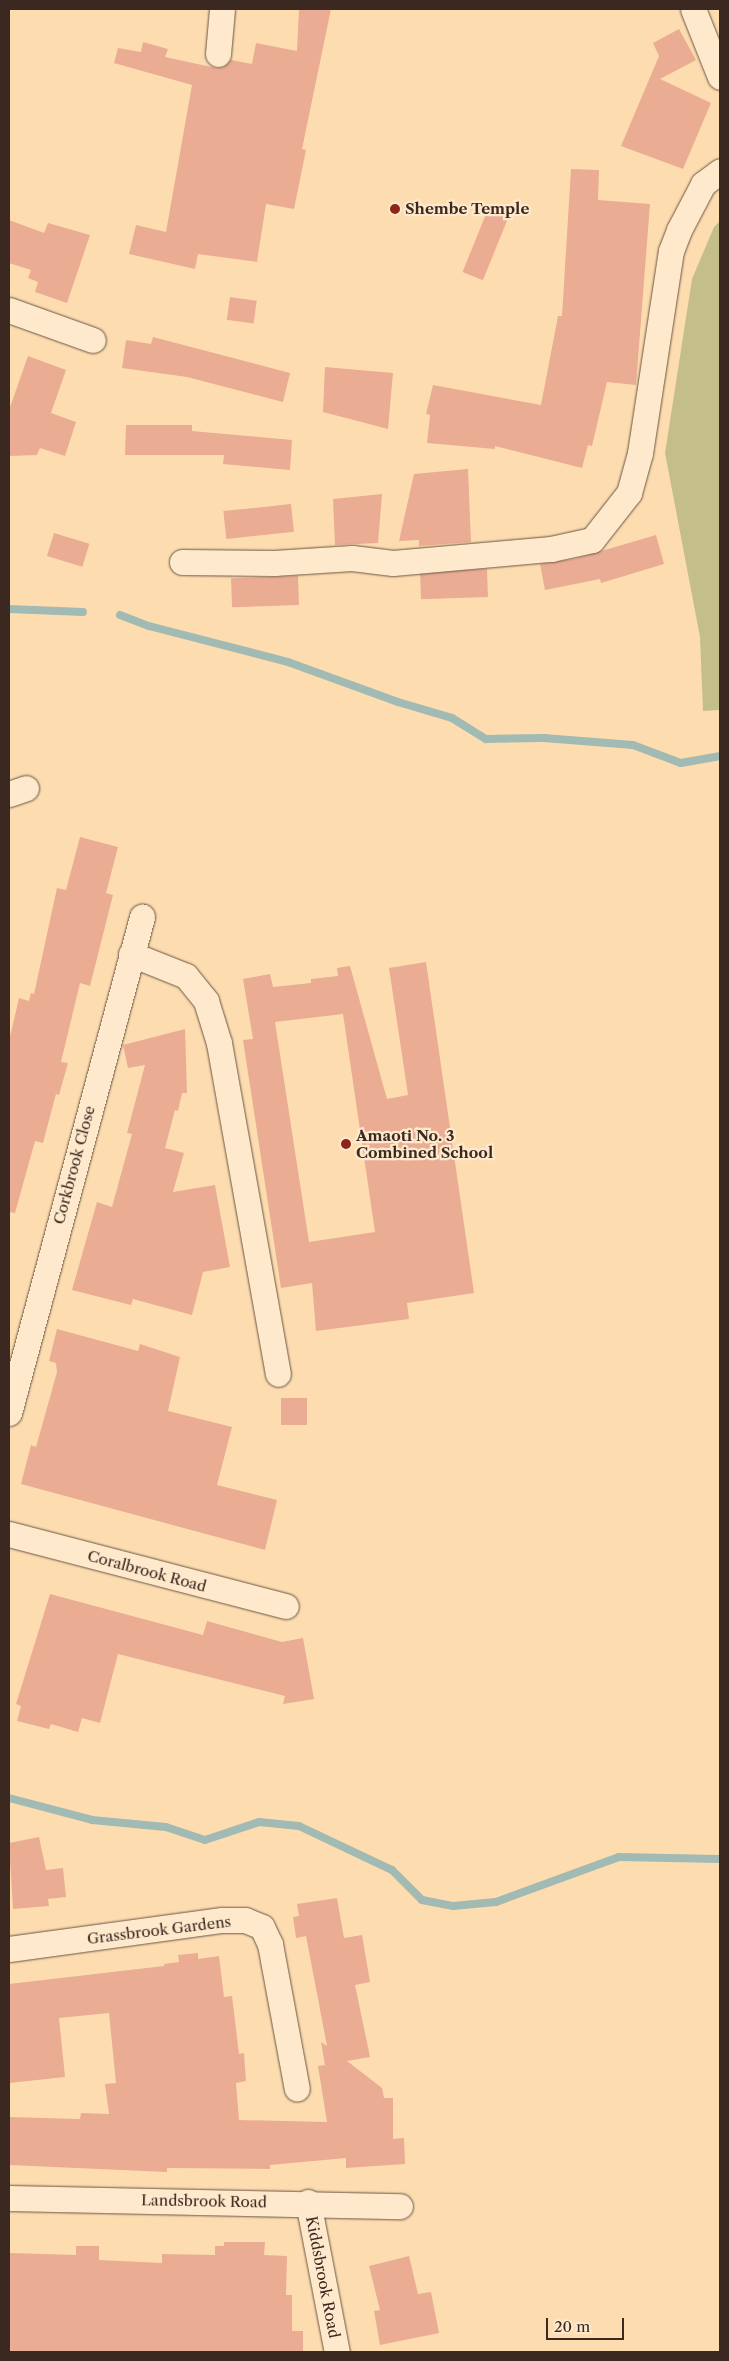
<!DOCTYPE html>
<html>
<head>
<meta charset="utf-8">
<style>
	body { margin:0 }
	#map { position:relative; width:729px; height:2361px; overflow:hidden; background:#fdddb0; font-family:"Libre Caslon Text",serif }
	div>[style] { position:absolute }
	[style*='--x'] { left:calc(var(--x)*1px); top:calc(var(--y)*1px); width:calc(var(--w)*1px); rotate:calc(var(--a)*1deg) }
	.green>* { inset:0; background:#c4bf88 }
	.stream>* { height:8px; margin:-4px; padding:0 4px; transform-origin:4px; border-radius:4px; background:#a1bab4 }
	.building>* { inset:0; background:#eaac93; transform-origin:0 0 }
	.roads { filter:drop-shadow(0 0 1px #6c5545) drop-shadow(0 0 1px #6c5545) }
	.minor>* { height:25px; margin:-12.5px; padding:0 12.5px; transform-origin:12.5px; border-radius:12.5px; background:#fee9cc }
	.dots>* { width:14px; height:14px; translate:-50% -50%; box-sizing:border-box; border:2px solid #fee9cc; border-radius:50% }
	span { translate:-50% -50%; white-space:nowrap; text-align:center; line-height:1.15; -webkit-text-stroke:4.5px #fee9cc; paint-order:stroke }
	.poi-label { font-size:15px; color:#3b2821; font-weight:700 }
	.left { translate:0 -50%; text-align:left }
	.street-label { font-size:15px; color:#3b2821 }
	.frame { position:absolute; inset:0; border:10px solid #3b2821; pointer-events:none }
	.scale { position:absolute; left:546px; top:2318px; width:78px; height:22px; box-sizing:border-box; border:2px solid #3b2821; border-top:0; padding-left:6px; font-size:15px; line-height:18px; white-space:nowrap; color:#3b2821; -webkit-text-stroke:4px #fee9cc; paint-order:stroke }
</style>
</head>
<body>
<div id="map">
	<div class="green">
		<div style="clip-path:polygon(720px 221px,720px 710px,703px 711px,700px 637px,665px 453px,692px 279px,714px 227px)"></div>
	</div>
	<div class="stream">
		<div style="--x:9;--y:609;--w:74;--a:2.3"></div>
		<div style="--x:120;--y:615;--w:31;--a:21"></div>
		<div style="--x:149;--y:626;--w:144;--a:14.5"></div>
		<div style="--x:288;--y:662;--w:117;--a:20"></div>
		<div style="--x:398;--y:702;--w:56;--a:16.5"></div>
		<div style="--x:452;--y:718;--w:40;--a:32"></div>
		<div style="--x:486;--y:739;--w:58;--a:-1"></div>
		<div style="--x:544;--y:738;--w:89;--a:4.5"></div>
		<div style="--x:633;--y:745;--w:51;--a:20.6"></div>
		<div style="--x:681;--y:763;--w:40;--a:-10"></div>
		<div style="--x:9;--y:1798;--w:86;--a:14.8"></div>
		<div style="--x:92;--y:1820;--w:74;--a:5.4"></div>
		<div style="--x:166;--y:1827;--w:41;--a:18.4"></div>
		<div style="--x:205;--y:1840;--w:57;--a:-18.4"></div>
		<div style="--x:259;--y:1822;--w:40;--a:5.7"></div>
		<div style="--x:299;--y:1826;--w:103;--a:25.3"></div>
		<div style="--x:392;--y:1870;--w:42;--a:45"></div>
		<div style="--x:422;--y:1900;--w:32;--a:11"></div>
		<div style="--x:453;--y:1906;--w:43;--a:-5.3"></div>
		<div style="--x:496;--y:1902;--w:131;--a:-20.1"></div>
		<div style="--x:619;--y:1857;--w:101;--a:1.1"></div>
	</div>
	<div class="building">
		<div style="clip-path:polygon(299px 9px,331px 9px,302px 149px,306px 150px,294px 209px,266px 204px,257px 262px,198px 254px,195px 269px,129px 254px,136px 225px,166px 232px,192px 85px,114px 63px,118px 48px,141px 52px,143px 42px,168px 49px,165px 57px,216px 68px,224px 67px,231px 60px,252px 64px,256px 43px,297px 51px)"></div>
		<div style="clip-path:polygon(679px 29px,696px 60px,660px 79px,711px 103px,683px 169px,621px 146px,659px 56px,653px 43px)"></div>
		<div style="clip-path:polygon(571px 169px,599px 170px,598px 200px,650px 204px,636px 385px,607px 382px,592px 446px,588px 445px,582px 468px,495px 446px,495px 449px,427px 443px,430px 415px,426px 414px,433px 385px,541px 405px,558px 316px,562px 316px)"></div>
		<div style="left:488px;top:209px;width:22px;height:68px;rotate:22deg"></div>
		<div style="clip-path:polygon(9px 220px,44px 233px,48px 223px,90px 235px,67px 303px,35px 292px,38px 282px,28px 278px,31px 270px,9px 263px)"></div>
		<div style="left:230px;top:297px;width:27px;height:23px;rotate:8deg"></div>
		<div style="clip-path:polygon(153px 337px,290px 373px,283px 402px,187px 377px,122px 368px,126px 340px,151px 344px)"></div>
		<div style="clip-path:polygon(28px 356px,66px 370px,51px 413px,76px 422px,65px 456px,40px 448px,37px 455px,9px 456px,9px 410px)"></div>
		<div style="clip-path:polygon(325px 367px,393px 373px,388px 429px,323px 412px)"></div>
		<div style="clip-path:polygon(126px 425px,192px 425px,192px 431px,292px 440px,290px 470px,223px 464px,224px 455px,125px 455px)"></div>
		<div style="clip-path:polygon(468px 469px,471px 542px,419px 546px,419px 540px,399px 541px,414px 474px)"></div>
		<div style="clip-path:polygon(382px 494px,378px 543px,335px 545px,333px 499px)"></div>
		<div style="left:291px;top:504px;width:28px;height:68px;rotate:84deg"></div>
		<div style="left:54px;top:533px;width:37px;height:24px;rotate:17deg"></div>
		<div style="clip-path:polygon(656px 535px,664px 564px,601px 583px,600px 579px,545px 590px,540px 564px,574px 559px)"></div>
		<div style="left:487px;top:569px;width:28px;height:67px;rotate:88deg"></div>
		<div style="left:298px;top:576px;width:29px;height:67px;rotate:88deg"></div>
		<div style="clip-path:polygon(80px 837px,118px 847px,106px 893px,113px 895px,90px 986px,80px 983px,61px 1062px,68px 1063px,59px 1095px,56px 1094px,43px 1143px,35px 1141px,15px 1213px,9px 1212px,9px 1041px,19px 998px,29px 1001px,31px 993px,34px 994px,57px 888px,66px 890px)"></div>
		<div style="clip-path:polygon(evenodd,426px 962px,474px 1293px,407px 1303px,409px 1319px,316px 1331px,312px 1283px,281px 1288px,243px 1040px,253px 1039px,243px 979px,270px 974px,273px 987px,311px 983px,311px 979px,338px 976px,337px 968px,350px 966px,387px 1099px,408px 1095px,389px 968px,426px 962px,343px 1014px,375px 1232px,309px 1242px,275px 1022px,343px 1014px)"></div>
		<div style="clip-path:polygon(185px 1029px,187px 1093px,182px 1093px,178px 1111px,175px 1110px,165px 1148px,184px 1153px,173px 1192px,215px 1185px,230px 1267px,203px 1272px,192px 1315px,133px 1299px,131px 1305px,72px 1290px,97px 1202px,112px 1207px,132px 1134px,127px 1133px,145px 1065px,128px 1068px,123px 1045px)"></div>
		<div style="clip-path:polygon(57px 1329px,138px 1351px,140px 1344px,180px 1357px,168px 1411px,232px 1427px,217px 1485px,277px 1500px,265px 1550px,21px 1484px,31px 1445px,36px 1447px,57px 1372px,56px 1363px,49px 1361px)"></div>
		<div style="left:281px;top:1398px;width:26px;height:27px"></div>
		<div style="clip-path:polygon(50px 1594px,203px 1635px,207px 1621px,282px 1642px,303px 1638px,314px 1699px,283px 1704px,285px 1696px,118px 1654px,100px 1723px,82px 1718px,78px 1732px,51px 1724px,49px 1729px,17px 1721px,21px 1706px,16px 1704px)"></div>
		<div style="clip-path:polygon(39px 1837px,46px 1870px,63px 1868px,66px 1897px,48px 1899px,49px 1906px,13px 1909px,9px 1843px)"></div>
		<div style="clip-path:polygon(337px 1898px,344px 1938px,362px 1935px,370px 1982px,355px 1985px,370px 2057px,347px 2061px,382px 2088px,384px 2098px,393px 2098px,393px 2139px,404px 2138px,405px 2164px,346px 2168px,346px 2158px,270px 2165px,270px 2169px,167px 2168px,167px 2172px,9px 2165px,9px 2117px,80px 2119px,81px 2113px,109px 2114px,105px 2084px,116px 2083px,109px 2013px,59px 2018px,65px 2077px,9px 2083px,9px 1984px,164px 1966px,164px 1964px,179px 1962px,178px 1955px,198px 1953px,198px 1959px,219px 1956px,224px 1997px,232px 1996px,239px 2054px,244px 2053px,246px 2081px,236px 2083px,239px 2120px,327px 2122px,318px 2066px,325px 2065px,321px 2042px,327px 2046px,306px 1936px,296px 1938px,293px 1917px,299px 1916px,297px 1904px)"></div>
		<div style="clip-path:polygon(224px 2242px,265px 2242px,264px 2255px,287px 2256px,286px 2295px,292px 2295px,292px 2331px,303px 2331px,303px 2352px,9px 2352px,10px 2253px,76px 2255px,76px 2246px,99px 2246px,99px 2260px,162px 2263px,162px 2254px,215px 2255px,215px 2246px,224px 2246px)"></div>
		<div style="clip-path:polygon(409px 2256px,418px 2294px,431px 2292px,439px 2333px,380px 2345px,374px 2311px,380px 2310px,369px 2266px)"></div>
	</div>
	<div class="roads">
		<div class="minor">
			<div style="--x:693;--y:9;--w:73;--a:68.3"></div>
			<div style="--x:218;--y:54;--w:45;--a:-84.9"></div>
			<div style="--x:9;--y:310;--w:89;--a:19.7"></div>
			<div style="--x:182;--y:562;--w:92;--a:0.6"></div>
			<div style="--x:274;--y:563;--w:78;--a:-3.7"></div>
			<div style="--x:352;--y:558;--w:41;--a:7"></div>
			<div style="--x:393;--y:563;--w:159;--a:-5.1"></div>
			<div style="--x:551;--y:549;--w:42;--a:-12.4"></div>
			<div style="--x:592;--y:540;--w:60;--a:-51.8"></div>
			<div style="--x:629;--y:493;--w:41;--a:-74.6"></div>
			<div style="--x:640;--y:453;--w:204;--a:-81.3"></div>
			<div style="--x:671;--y:251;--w:22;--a:-69"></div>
			<div style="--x:679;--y:230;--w:52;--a:-62.4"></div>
			<div style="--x:703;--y:184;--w:21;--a:-37"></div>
			<div style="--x:9;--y:794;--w:18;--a:-19"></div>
			<div style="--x:131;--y:954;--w:59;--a:21.8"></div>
			<div style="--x:186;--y:976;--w:32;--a:51"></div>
			<div style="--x:206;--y:1001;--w:44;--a:72.8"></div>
			<div style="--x:219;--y:1043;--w:336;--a:79.9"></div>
			<div style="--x:9;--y:1413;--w:514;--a:-74.99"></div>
			<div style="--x:9;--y:1534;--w:286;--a:14.6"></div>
			<div style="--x:9;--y:1949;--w:215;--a:-7.8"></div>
			<div style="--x:222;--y:1920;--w:23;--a:0"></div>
			<div style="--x:245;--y:1920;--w:18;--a:22"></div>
			<div style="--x:262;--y:1927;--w:19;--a:65"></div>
			<div style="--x:270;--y:1944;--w:147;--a:79.5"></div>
			<div style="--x:9;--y:2198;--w:391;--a:1.2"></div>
			<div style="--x:308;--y:2202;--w:153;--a:79.1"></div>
		</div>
	</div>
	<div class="dots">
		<div style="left:395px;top:209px;background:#8f2418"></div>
		<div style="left:346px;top:1144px;background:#8f2418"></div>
	</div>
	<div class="poi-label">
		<span class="left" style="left:405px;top:209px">Shembe Temple</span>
		<span class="left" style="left:356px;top:1144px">Amaoti No. 3<br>Combined School</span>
	</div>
	<div class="street-label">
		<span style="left:74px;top:1165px;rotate:-75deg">Corkbrook Close</span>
		<span style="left:147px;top:1571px;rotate:15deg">Coralbrook Road</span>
		<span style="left:159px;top:1930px;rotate:-7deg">Grassbrook Gardens</span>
		<span style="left:204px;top:2201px;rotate:1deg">Landsbrook Road</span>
		<span style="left:323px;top:2277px;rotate:79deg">Kiddsbrook Road</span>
	</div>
	<div class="frame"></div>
	<div class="scale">20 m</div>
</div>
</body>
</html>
